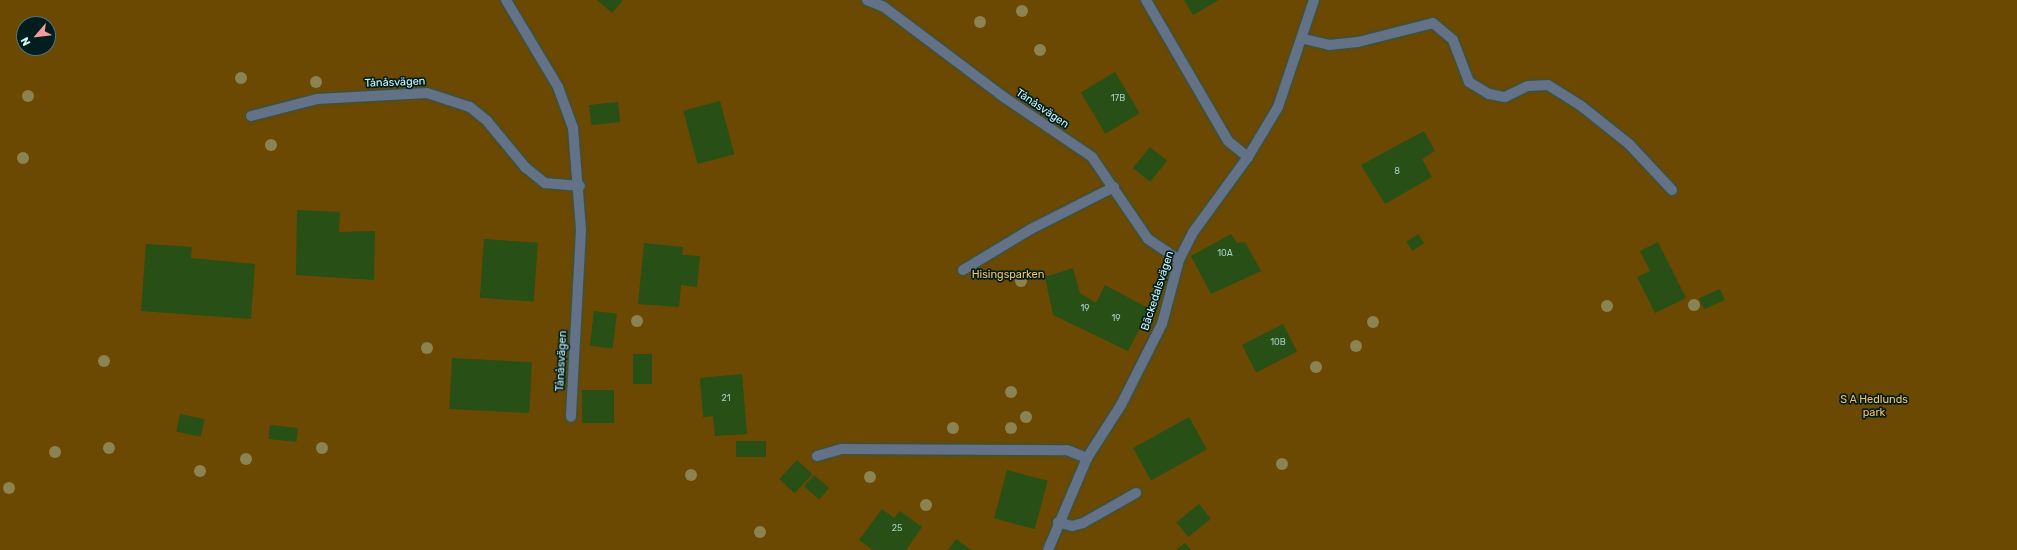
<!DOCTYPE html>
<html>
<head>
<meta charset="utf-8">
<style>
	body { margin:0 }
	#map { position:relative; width:2017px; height:550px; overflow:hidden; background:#04383a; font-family:Rubik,sans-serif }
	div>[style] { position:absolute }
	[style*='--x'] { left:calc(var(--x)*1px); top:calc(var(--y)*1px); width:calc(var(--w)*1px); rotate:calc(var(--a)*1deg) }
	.green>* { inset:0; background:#6b4903 }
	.building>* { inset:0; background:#274f16; transform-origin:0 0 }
	.roads { filter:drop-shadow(0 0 1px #255759) drop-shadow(0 0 1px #255759) }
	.minor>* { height:10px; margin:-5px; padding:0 5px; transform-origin:5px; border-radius:5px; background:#637287 }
	.trees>* { width:12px; height:12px; margin:-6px; border-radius:50%; background:#8b8352 }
	span { translate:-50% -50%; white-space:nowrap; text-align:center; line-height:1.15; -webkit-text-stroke:3.5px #021d1e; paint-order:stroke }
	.number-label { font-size:9px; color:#a6cfc2 }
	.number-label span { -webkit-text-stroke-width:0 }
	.street-label { font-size:11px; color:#d1fafb }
	.park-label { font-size:11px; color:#fac166 }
	.north { position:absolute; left:16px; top:16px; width:40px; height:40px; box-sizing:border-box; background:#021d1e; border:1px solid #557576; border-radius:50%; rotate:242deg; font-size:11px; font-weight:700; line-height:16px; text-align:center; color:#d1fafb }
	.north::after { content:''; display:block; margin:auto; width:14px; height:18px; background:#f59b9e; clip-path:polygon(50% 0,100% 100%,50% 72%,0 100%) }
</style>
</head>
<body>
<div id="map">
	<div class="green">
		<div style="clip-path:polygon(evenodd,0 0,2017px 0,2017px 550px,0 550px,0 0,24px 24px,48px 24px,48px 48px,24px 48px,24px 24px)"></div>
	</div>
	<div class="building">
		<div style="clip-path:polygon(597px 0,623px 0,612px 13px)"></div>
		<div style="clip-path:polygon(1184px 0,1219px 0,1193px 15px)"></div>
		<div style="left:1115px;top:72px;width:48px;height:40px;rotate:59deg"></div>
		<div style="left:720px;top:101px;width:55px;height:38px;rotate:75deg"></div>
		<div style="left:618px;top:102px;width:20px;height:29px;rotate:84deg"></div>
		<div style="clip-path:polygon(1424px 131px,1435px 151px,1422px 159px,1432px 177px,1385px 204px,1361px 165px)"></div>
		<div style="left:1150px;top:147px;width:22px;height:27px;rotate:39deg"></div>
		<div style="clip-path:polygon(297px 210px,340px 212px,339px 232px,375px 231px,374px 280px,296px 275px)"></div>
		<div style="clip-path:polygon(1231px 234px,1237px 243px,1245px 242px,1261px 271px,1211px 294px,1191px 256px)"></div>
		<div style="left:1418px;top:234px;width:11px;height:14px;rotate:56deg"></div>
		<div style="left:484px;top:239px;width:54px;height:59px;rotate:4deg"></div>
		<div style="clip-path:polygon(1658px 242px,1686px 298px,1655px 313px,1637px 277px,1650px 271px,1640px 251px)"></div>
		<div style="clip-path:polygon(644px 243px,683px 247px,682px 255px,700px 256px,697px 287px,681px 285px,679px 307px,638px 304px)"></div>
		<div style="clip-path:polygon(146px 244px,192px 247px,191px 258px,255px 264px,251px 319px,141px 311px)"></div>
		<div style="clip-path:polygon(1073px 268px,1080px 293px,1096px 303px,1105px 285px,1150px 309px,1128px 351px,1053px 315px,1045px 277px)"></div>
		<div style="left:1720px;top:289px;width:12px;height:23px;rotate:66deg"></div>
		<div style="left:594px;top:311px;width:23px;height:35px;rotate:7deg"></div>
		<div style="left:1283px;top:324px;width:31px;height:46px;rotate:63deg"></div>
		<div style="left:633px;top:354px;width:19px;height:30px"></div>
		<div style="left:452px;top:358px;width:80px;height:51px;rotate:3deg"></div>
		<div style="clip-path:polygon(742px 374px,747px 434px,715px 436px,713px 416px,703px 417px,700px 378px)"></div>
		<div style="left:582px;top:390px;width:32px;height:33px"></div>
		<div style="left:180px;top:414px;width:25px;height:18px;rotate:12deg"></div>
		<div style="left:1189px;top:417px;width:37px;height:64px;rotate:61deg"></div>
		<div style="left:270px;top:425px;width:28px;height:14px;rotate:6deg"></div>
		<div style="left:766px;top:441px;width:16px;height:30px;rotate:90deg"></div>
		<div style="left:797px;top:460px;width:21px;height:26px;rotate:43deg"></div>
		<div style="left:1007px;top:470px;width:42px;height:50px;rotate:15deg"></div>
		<div style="left:814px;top:475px;width:20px;height:15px;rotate:41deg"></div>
		<div style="left:1199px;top:504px;width:19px;height:29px;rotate:51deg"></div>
		<div style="clip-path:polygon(882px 509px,894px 518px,900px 511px,922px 527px,906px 550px,873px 550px,859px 540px)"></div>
		<div style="clip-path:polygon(956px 539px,971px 550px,948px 550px)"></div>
		<div style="clip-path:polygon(1185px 543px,1191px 550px,1176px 550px)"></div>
	</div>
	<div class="roads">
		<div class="minor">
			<div style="--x:506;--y:0;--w:101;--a:59.1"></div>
			<div style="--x:558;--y:87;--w:44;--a:69.9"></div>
			<div style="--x:573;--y:128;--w:102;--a:85.5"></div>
			<div style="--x:581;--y:230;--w:187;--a:93.1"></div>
			<div style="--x:867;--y:0;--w:18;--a:22"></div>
			<div style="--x:884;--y:7;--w:151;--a:36.9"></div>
			<div style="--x:1005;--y:98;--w:105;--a:34.1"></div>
			<div style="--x:1092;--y:157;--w:99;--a:55.7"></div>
			<div style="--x:1148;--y:239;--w:37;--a:34"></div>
			<div style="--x:1146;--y:0;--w:163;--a:59.8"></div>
			<div style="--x:1228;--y:141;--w:26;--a:39"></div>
			<div style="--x:1304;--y:39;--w:26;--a:13"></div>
			<div style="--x:1329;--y:45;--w:29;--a:-6"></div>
			<div style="--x:1358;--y:42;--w:77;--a:-14.2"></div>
			<div style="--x:1433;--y:23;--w:26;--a:40"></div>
			<div style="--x:1453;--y:40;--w:45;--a:69.1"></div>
			<div style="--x:1469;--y:82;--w:23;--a:31"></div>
			<div style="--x:1489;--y:94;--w:16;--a:11"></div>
			<div style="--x:1505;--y:97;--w:25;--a:-26"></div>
			<div style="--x:1528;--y:86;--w:20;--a:-3"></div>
			<div style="--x:1548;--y:85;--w:38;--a:32"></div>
			<div style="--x:1580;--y:105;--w:63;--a:38.5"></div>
			<div style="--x:1629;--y:144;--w:63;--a:46.9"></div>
			<div style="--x:251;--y:116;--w:68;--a:-14.4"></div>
			<div style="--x:317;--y:99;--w:110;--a:-3.1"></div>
			<div style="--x:427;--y:93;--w:45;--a:18"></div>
			<div style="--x:470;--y:107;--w:22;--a:39"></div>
			<div style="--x:487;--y:121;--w:60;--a:50.4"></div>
			<div style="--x:525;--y:167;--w:26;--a:39"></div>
			<div style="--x:545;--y:183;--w:35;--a:5"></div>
			<div style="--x:963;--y:270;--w:79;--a:-31.1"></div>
			<div style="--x:1031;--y:229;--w:93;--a:-26.8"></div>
			<div style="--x:817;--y:456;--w:26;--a:-16"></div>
			<div style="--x:842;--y:449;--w:225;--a:0.3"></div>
			<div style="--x:1067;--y:450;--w:22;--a:22"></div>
			<div style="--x:1058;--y:522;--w:15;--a:16"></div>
			<div style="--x:1072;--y:526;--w:11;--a:-15"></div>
			<div style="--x:1083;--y:523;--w:61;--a:-29.5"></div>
			<div style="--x:1048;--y:550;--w:100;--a:-67"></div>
			<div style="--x:1087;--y:458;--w:63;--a:-57.3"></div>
			<div style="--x:1121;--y:405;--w:91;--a:-63.2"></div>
			<div style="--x:1162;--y:324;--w:66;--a:-75.1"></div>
			<div style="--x:1179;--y:260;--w:33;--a:-63"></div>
			<div style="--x:1194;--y:231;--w:92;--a:-53.9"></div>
			<div style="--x:1248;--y:157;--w:58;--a:-59"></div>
			<div style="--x:1278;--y:107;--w:113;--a:-71.4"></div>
		</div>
	</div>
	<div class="trees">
		<div style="left:1022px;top:11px"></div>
		<div style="left:980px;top:22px"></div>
		<div style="left:1040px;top:50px"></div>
		<div style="left:241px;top:78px"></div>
		<div style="left:316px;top:82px"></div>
		<div style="left:28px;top:96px"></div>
		<div style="left:271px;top:145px"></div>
		<div style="left:23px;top:158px"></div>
		<div style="left:1021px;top:281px"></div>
		<div style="left:1694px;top:305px"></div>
		<div style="left:1607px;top:306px"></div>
		<div style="left:637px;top:321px"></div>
		<div style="left:1373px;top:322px"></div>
		<div style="left:1356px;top:346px"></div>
		<div style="left:427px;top:348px"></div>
		<div style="left:104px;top:361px"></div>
		<div style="left:1316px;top:367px"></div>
		<div style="left:1011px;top:392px"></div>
		<div style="left:1026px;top:417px"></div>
		<div style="left:953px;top:428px"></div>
		<div style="left:1011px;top:428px"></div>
		<div style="left:109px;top:448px"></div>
		<div style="left:322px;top:448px"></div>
		<div style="left:55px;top:452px"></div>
		<div style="left:246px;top:459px"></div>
		<div style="left:1282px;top:464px"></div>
		<div style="left:200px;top:471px"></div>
		<div style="left:691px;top:475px"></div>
		<div style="left:870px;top:477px"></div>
		<div style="left:9px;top:488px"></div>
		<div style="left:926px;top:505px"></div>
		<div style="left:760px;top:532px"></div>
	</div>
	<div class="number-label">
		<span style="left:1118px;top:98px">17B</span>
		<span style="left:1397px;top:171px">8</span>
		<span style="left:1225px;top:253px">10A</span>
		<span style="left:1085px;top:308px">19</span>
		<span style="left:1116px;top:318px">19</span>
		<span style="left:1278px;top:342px">10B</span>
		<span style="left:726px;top:398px">21</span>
		<span style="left:897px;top:528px">25</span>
	</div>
	<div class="street-label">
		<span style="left:395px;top:83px;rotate:-2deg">Tånåsvägen</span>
		<span style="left:1042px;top:109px;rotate:34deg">Tånåsvägen</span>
		<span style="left:1158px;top:291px;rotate:-72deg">Bäckedalsvägen</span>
		<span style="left:562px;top:361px;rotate:-87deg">Tånåsvägen</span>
	</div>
	<div class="park-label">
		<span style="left:1008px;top:275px">Hisingsparken</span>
		<span style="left:1874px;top:407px">S A Hedlunds<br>park</span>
	</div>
	<div class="north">N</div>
</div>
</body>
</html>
